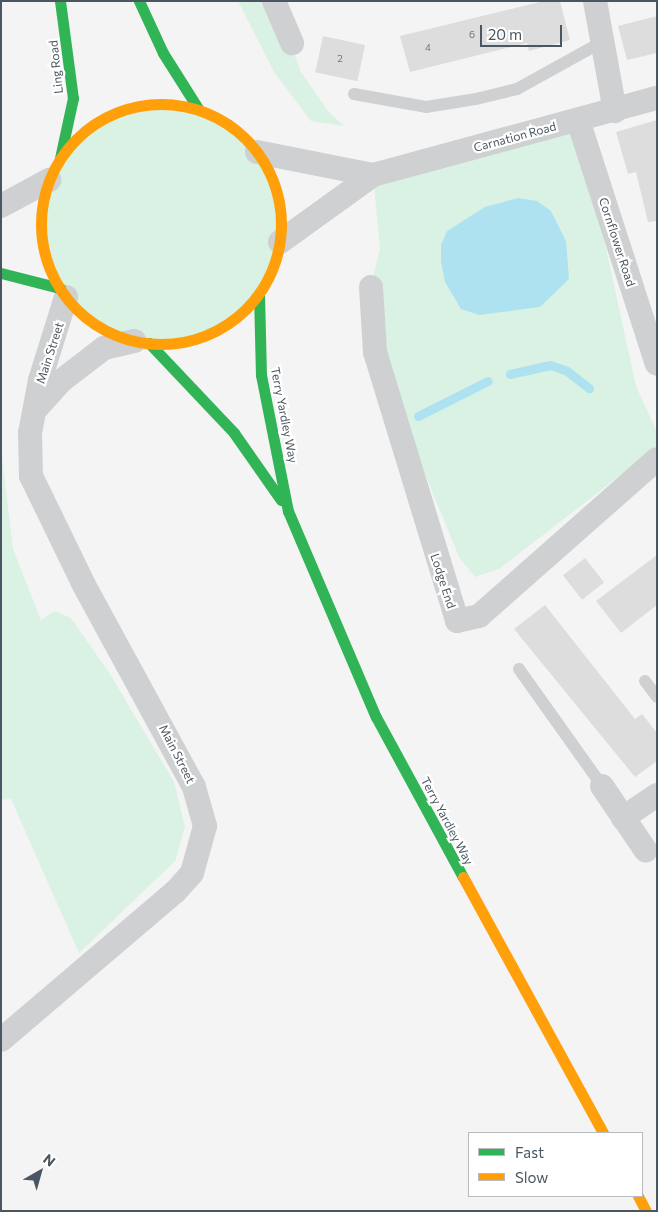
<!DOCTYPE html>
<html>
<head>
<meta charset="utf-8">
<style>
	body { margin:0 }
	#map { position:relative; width:658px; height:1212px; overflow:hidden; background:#f4f4f4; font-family:Commissioner,sans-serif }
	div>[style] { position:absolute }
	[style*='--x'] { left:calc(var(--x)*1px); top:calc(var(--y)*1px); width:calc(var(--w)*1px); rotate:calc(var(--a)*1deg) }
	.green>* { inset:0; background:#d9f2e3 }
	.round { border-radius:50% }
	.water>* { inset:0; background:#aee2f0 }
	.stream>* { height:9px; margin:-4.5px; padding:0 4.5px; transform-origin:4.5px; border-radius:4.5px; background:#aee2f0 }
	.building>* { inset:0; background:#ddddde; transform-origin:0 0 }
	.lane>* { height:12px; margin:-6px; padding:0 6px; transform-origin:6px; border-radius:6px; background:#ced0d2 }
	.street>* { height:24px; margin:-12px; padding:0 12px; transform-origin:12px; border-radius:12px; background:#ced0d2 }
	.fast>* { height:11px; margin:-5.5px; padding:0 5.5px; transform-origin:5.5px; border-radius:5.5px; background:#30b455 }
	.slow>* { height:11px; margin:-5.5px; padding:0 5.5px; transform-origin:5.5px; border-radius:5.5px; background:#ff9f0a }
	.slow>.ring { margin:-5.5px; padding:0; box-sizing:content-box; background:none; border:11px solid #ff9f0a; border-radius:50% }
	span { translate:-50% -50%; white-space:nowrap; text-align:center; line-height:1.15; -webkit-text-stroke:4.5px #fff; paint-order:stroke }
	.number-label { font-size:10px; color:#707881 }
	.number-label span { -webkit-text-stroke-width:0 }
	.street-label { font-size:12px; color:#4a5661 }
	.frame { position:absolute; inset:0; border:2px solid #4a5661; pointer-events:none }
	.legend { position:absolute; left:468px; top:1132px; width:175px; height:65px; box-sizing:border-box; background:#fff; border:1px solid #b7bbc0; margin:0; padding:6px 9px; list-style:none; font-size:15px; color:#4a5661 }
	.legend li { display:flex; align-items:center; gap:10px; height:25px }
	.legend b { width:25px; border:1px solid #b7bbc0 }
	.north { position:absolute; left:15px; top:1147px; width:50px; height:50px; -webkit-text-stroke:4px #fff; paint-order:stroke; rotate:38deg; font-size:14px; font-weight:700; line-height:20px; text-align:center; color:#4a5661 }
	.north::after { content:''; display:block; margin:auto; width:18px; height:22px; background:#4a5661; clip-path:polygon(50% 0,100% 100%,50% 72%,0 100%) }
	.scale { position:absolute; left:480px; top:25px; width:82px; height:22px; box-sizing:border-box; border:2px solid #4a5661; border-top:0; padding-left:6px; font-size:15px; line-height:18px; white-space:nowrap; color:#4a5661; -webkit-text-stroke:4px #fff; paint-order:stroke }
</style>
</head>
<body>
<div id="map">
	<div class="green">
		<div style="clip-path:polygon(238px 1px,274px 1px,301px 72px,328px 111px,344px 126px,311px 121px,274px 72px)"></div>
		<div class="round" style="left:42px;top:105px;width:238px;height:238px"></div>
		<div style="clip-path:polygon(578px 120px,636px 386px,657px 432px,657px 447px,499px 569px,475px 577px,459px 557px,375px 352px,371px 287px,380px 248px,373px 175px)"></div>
		<div style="clip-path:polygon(1px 448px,13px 549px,41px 620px,55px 611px,71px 618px,110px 674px,174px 782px,185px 827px,175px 861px,79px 953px,11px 799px,1px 800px)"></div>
	</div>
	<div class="water">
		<div style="clip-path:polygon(518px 198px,537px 201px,551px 211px,566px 241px,569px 279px,540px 307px,479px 315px,461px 309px,445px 282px,441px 261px,441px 245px,447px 231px,485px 207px)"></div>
	</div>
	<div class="stream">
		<div style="--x:510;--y:374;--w:41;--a:-12.7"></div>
		<div style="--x:550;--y:365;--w:18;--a:19"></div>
		<div style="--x:567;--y:371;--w:28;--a:38"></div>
		<div style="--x:418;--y:416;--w:78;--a:-26.6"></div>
	</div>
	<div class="building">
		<div style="clip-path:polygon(544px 1px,560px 1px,570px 40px,529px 51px,527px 43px,410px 72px,400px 36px)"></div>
		<div style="clip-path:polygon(657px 16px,657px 53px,627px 60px,618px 26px)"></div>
		<div style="left:323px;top:36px;width:43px;height:37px;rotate:12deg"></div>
		<div style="clip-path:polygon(657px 120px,657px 221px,648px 222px,636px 172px,628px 174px,616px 132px)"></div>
		<div style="clip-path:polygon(657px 555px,657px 605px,621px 633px,596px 601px)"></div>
		<div style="left:585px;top:558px;width:31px;height:28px;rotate:52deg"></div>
		<div style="clip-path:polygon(545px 605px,635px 719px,642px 714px,657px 733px,657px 761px,635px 777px,514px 629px)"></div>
	</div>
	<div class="lane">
		<div style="--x:354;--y:94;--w:73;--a:10.2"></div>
		<div style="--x:426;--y:107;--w:51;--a:-9.1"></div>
		<div style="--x:476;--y:99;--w:42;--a:-13.7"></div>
		<div style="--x:517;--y:89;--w:97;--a:-28.9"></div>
		<div style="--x:519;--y:669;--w:143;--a:54.6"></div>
		<div style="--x:645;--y:681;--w:20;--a:53"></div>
	</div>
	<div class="street">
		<div style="--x:274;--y:1;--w:46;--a:66.8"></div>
		<div style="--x:595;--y:1;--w:112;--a:79.7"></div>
		<div style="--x:578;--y:120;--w:256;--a:72.1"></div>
		<div style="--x:257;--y:152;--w:118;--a:11.2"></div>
		<div style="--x:1;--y:206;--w:55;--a:-28.4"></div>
		<div style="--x:280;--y:242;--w:115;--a:-35.8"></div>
		<div style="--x:373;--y:175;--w:294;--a:-15.2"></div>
		<div style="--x:371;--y:287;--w:65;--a:86.5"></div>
		<div style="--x:375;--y:352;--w:281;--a:73"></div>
		<div style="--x:457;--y:621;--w:23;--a:-13"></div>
		<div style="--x:479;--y:616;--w:237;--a:-41.4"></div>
		<div style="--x:35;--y:410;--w:39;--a:-48"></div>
		<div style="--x:61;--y:381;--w:54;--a:-37.5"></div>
		<div style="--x:104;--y:348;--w:31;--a:-13"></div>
		<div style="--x:602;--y:786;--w:78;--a:55.9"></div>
		<div style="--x:623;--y:818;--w:41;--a:-34.1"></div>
		<div style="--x:1;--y:1040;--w:228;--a:-40.4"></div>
		<div style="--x:175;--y:892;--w:25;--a:-48"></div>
		<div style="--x:192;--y:873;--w:49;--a:-74.5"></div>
		<div style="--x:205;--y:826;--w:41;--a:-105.8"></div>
		<div style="--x:194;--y:787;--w:230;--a:-118.6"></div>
		<div style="--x:84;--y:585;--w:121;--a:-115.9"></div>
		<div style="--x:31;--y:476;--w:43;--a:-91.3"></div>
		<div style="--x:30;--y:433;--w:54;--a:-79.3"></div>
		<div style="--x:40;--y:380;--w:87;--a:-72.6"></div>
	</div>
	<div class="fast">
		<div style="--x:60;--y:1;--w:98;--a:82.4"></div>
		<div style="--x:73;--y:98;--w:61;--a:102.2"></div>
		<div style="--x:139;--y:1;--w:57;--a:65.2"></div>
		<div style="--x:163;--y:53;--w:67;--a:57.7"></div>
		<div style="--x:1;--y:273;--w:61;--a:14.3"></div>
		<div style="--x:259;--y:294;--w:81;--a:88.6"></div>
		<div style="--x:261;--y:375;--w:139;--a:78.8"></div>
		<div style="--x:288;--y:511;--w:224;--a:66.9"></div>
		<div style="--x:376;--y:717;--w:182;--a:61.5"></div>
		<div style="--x:149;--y:343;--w:124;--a:46.6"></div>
		<div style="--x:234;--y:433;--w:82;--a:55"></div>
	</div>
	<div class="slow">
		<div class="ring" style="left:41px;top:104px;width:229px;height:229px"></div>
		<div style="--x:463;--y:877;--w:292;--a:61.3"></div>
		<div style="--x:638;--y:1196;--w:17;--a:62"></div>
	</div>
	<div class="number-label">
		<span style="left:472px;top:35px">6</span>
		<span style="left:428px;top:48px">4</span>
		<span style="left:340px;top:59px">2</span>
	</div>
	<div class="street-label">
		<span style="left:56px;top:67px;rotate:-96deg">Ling Road</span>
		<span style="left:515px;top:137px;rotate:-15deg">Carnation Road</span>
		<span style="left:617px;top:242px;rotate:72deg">Cornflower Road</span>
		<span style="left:50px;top:353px;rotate:-72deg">Main Street</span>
		<span style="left:284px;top:415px;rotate:79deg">Terry Yardley Way</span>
		<span style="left:443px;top:581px;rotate:72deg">Lodge End</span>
		<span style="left:177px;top:754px;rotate:63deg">Main Street</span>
		<span style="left:447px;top:821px;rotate:62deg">Terry Yardley Way</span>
	</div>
	<div class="frame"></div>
	<ul class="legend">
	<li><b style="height:6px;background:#30b455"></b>Fast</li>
	<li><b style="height:6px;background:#ff9f0a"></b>Slow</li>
	</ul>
	<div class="north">N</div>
	<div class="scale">20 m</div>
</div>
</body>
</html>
